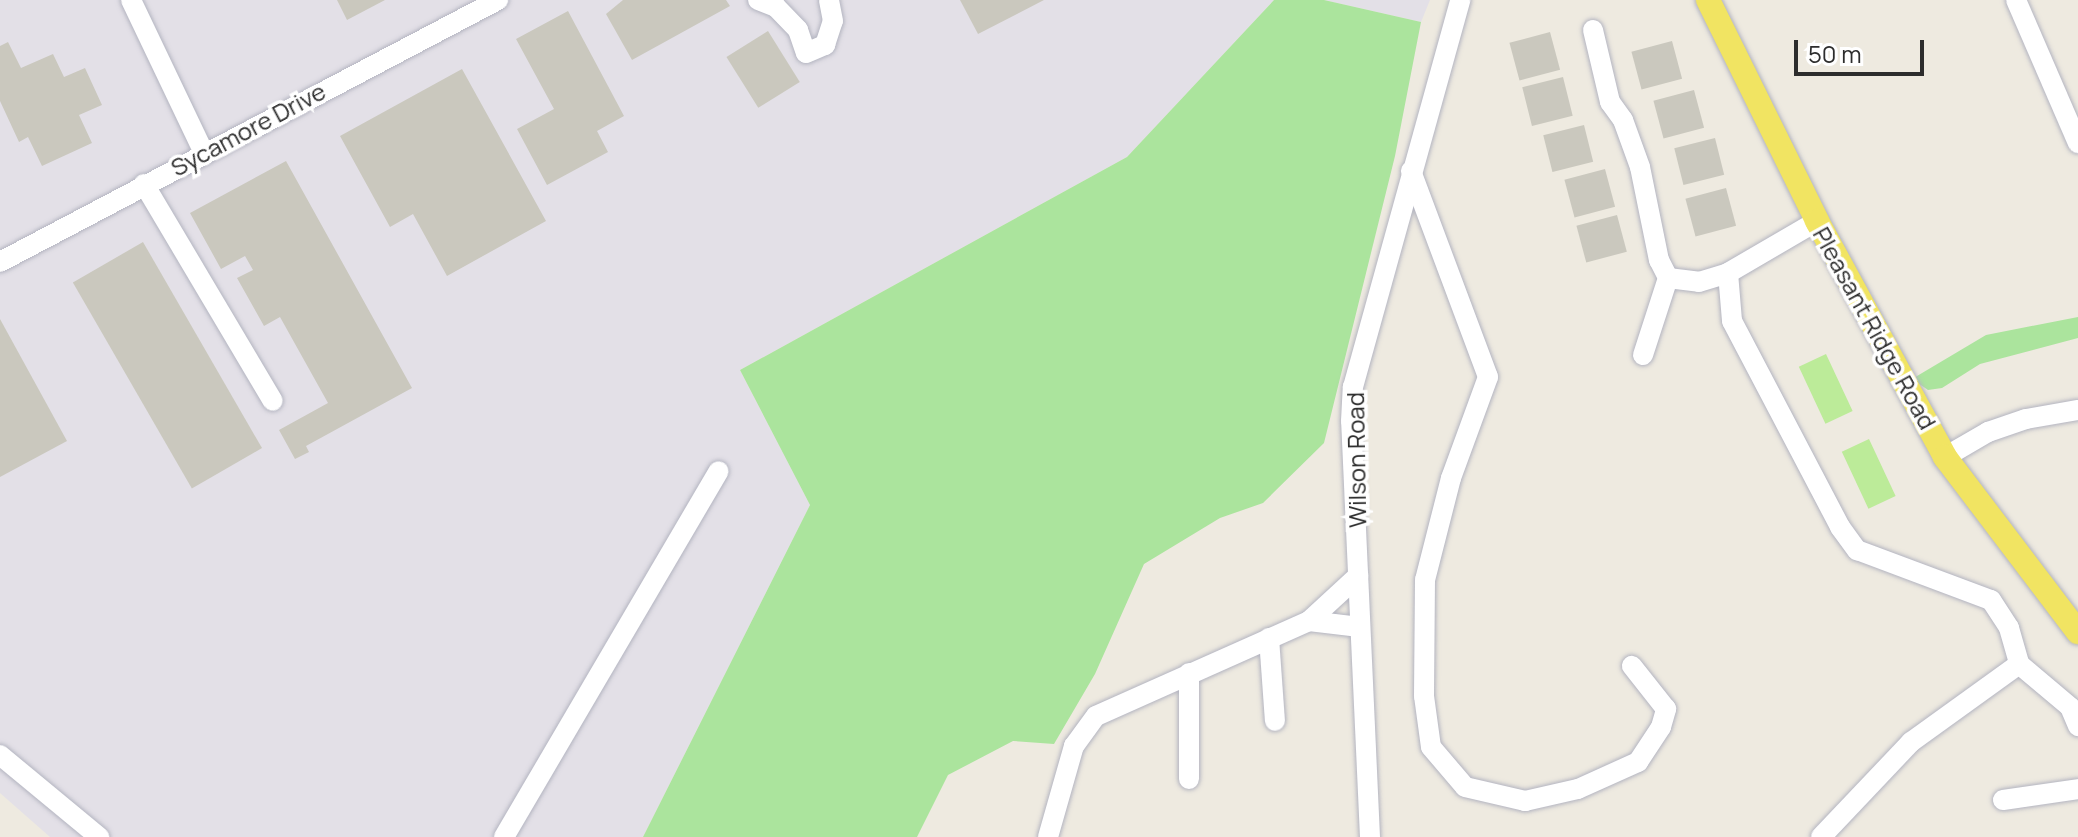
<!DOCTYPE html>
<html>
<head>
<meta charset="utf-8">
<style>
	body { margin:0 }
	#map { position:relative; width:2078px; height:837px; overflow:hidden; background:#eeeae0; font-family:Manrope,sans-serif }
	div>[style] { position:absolute }
	[style*='--x'] { left:calc(var(--x)*1px); top:calc(var(--y)*1px); width:calc(var(--w)*1px); rotate:calc(var(--a)*1deg) }
	.industrial>* { inset:0; background:#e3e0e7 }
	.green>* { inset:0; background:#abe49d }
	.pitch>* { inset:0; background:#bceb99; transform-origin:0 0 }
	.building>* { inset:0; background:#cac8be; transform-origin:0 0 }
	.roads { filter:drop-shadow(0 0 2px #b3b4c0) drop-shadow(0 0 2px #b3b4c0) }
	.minor>* { height:20px; margin:-10px; padding:0 10px; transform-origin:10px; border-radius:10px; background:#fff }
	.major>* { height:24px; margin:-12px; padding:0 12px; transform-origin:12px; border-radius:12px; background:#f1e462 }
	span { translate:-50% -50%; white-space:nowrap; text-align:center; line-height:1.15; -webkit-text-stroke:7px #fff; paint-order:stroke }
	.street-label { font-size:24px; color:#2d2d2d }
	.scale { position:absolute; left:1794px; top:40px; width:130px; height:36px; box-sizing:border-box; border:4px solid #2d2d2d; border-top:0; padding-left:10px; font-size:24px; line-height:28px; white-space:nowrap; color:#2d2d2d; -webkit-text-stroke:6px #fff; paint-order:stroke }
</style>
</head>
<body>
<div id="map">
	<div class="industrial">
		<div style="clip-path:polygon(0 0,1274px 0,1127px 157px,740px 370px,810px 505px,643px 837px,50px 837px,0 793px)"></div>
		<div style="clip-path:polygon(1324px 0,1430px 0,1421px 22px)"></div>
	</div>
	<div class="green">
		<div style="clip-path:polygon(1274px 0,1324px 0,1421px 22px,1395px 156px,1324px 443px,1263px 503px,1220px 518px,1144px 564px,1095px 674px,1054px 744px,1013px 741px,948px 775px,917px 837px,643px 837px,810px 505px,740px 370px,1127px 157px)"></div>
		<div style="clip-path:polygon(2078px 317px,2078px 338px,1980px 364px,1942px 388px,1928px 390px,1912px 379px,1986px 335px)"></div>
	</div>
	<div class="pitch">
		<div style="left:1826px;top:354px;width:63px;height:30px;rotate:65deg"></div>
		<div style="left:1869px;top:439px;width:63px;height:30px;rotate:65deg"></div>
	</div>
	<div class="building">
		<div style="clip-path:polygon(337px 0,385px 0,347px 20px)"></div>
		<div style="clip-path:polygon(623px 0,726px 0,730px 6px,632px 60px,606px 14px)"></div>
		<div style="clip-path:polygon(960px 0,1044px 0,978px 34px)"></div>
		<div style="clip-path:polygon(568px 11px,624px 116px,597px 131px,608px 152px,547px 185px,517px 129px,554px 109px,516px 39px)"></div>
		<div style="left:768px;top:31px;width:60px;height:49px;rotate:58deg"></div>
		<div style="left:1550px;top:32px;width:39px;height:42px;rotate:75deg"></div>
		<div style="left:1672px;top:41px;width:39px;height:42px;rotate:75deg"></div>
		<div style="clip-path:polygon(8px 42px,21px 68px,53px 54px,64px 77px,85px 68px,102px 105px,79px 115px,92px 143px,42px 166px,28px 137px,19px 142px,0 101px,0 46px)"></div>
		<div style="clip-path:polygon(462px 69px,546px 221px,447px 276px,413px 214px,390px 227px,340px 136px)"></div>
		<div style="left:1563px;top:77px;width:40px;height:42px;rotate:76deg"></div>
		<div style="left:1694px;top:90px;width:39px;height:42px;rotate:75deg"></div>
		<div style="left:1584px;top:125px;width:38px;height:42px;rotate:76deg"></div>
		<div style="left:1715px;top:138px;width:38px;height:42px;rotate:76deg"></div>
		<div style="clip-path:polygon(286px 161px,412px 388px,306px 446px,309px 452px,295px 459px,279px 430px,328px 403px,280px 317px,264px 326px,237px 278px,253px 270px,245px 256px,221px 269px,190px 213px)"></div>
		<div style="left:1605px;top:169px;width:39px;height:42px;rotate:75deg"></div>
		<div style="left:1726px;top:188px;width:39px;height:42px;rotate:75deg"></div>
		<div style="left:1617px;top:215px;width:38px;height:42px;rotate:75deg"></div>
		<div style="left:143px;top:242px;width:238px;height:81px;rotate:60deg"></div>
		<div style="clip-path:polygon(0 319px,67px 441px,0 477px)"></div>
	</div>
	<div class="roads">
		<div class="minor">
			<div style="--x:131;--y:0;--w:167;--a:64.5"></div>
			<div style="--x:758;--y:0;--w:19;--a:21"></div>
			<div style="--x:776;--y:7;--w:32;--a:46"></div>
			<div style="--x:798;--y:30;--w:24;--a:71"></div>
			<div style="--x:806;--y:53;--w:21;--a:-23"></div>
			<div style="--x:825;--y:45;--w:25;--a:-72"></div>
			<div style="--x:833;--y:21;--w:21;--a:-101"></div>
			<div style="--x:2016;--y:0;--w:156;--a:66.6"></div>
			<div style="--x:1593;--y:30;--w:74;--a:76.7"></div>
			<div style="--x:1610;--y:102;--w:22;--a:54"></div>
			<div style="--x:1623;--y:120;--w:50;--a:70.1"></div>
			<div style="--x:1640;--y:167;--w:95;--a:78.5"></div>
			<div style="--x:1659;--y:260;--w:20;--a:63"></div>
			<div style="--x:1668;--y:278;--w:31;--a:7"></div>
			<div style="--x:1699;--y:282;--w:30;--a:-17"></div>
			<div style="--x:1728;--y:273;--w:103;--a:-30.3"></div>
			<div style="--x:1411;--y:171;--w:220;--a:69.5"></div>
			<div style="--x:1488;--y:377;--w:108;--a:110.1"></div>
			<div style="--x:1451;--y:478;--w:105;--a:104.3"></div>
			<div style="--x:1425;--y:580;--w:116;--a:90.5"></div>
			<div style="--x:1424;--y:696;--w:51;--a:82.2"></div>
			<div style="--x:1431;--y:747;--w:52;--a:49.6"></div>
			<div style="--x:1465;--y:787;--w:62;--a:13.1"></div>
			<div style="--x:1525;--y:801;--w:54;--a:-12.8"></div>
			<div style="--x:1578;--y:789;--w:66;--a:-24.2"></div>
			<div style="--x:1638;--y:762;--w:42;--a:-56.7"></div>
			<div style="--x:1661;--y:727;--w:19;--a:-74"></div>
			<div style="--x:1666;--y:709;--w:55;--a:-128.3"></div>
			<div style="--x:144;--y:184;--w:252;--a:59.3"></div>
			<div style="--x:0;--y:262;--w:563;--a:-27.75"></div>
			<div style="--x:1728;--y:273;--w:48;--a:85.2"></div>
			<div style="--x:1732;--y:321;--w:233;--a:62.3"></div>
			<div style="--x:1840;--y:527;--w:29;--a:54"></div>
			<div style="--x:1857;--y:550;--w:143;--a:20.5"></div>
			<div style="--x:1991;--y:600;--w:33;--a:57"></div>
			<div style="--x:2009;--y:628;--w:37;--a:74"></div>
			<div style="--x:2019;--y:664;--w:67;--a:40.1"></div>
			<div style="--x:2070;--y:707;--w:21;--a:67"></div>
			<div style="--x:1643;--y:355;--w:81;--a:-72"></div>
			<div style="--x:1945;--y:457;--w:50;--a:-30.2"></div>
			<div style="--x:1988;--y:432;--w:40;--a:-18.9"></div>
			<div style="--x:2026;--y:419;--w:53;--a:-9.8"></div>
			<div style="--x:1309;--y:621;--w:67;--a:-42.6"></div>
			<div style="--x:1269;--y:638;--w:83;--a:85.9"></div>
			<div style="--x:0;--y:755;--w:129;--a:39.6"></div>
			<div style="--x:1189;--y:779;--w:106;--a:-90"></div>
			<div style="--x:2003;--y:800;--w:76;--a:-8.3"></div>
			<div style="--x:504;--y:837;--w:424;--a:-59.6"></div>
			<div style="--x:1048;--y:837;--w:95;--a:-74.1"></div>
			<div style="--x:1074;--y:746;--w:37;--a:-54"></div>
			<div style="--x:1096;--y:716;--w:233;--a:-24"></div>
			<div style="--x:1309;--y:621;--w:51;--a:6.7"></div>
			<div style="--x:1370;--y:837;--w:416;--a:-92.6"></div>
			<div style="--x:1351;--y:421;--w:34;--a:-87"></div>
			<div style="--x:1353;--y:387;--w:402;--a:-74.5"></div>
			<div style="--x:1821;--y:837;--w:131;--a:-46.5"></div>
			<div style="--x:1911;--y:742;--w:133;--a:-35.8"></div>
		</div>
		<div class="major">
			<div style="--x:1708;--y:0;--w:246;--a:63.7"></div>
			<div style="--x:1817;--y:221;--w:268;--a:61.5"></div>
			<div style="--x:1945;--y:457;--w:220;--a:52.8"></div>
		</div>
	</div>
	<div class="street-label">
		<span style="left:248px;top:129px;rotate:-28deg">Sycamore Drive</span>
		<span style="left:1875px;top:328px;rotate:61deg">Pleasant Ridge Road</span>
		<span style="left:1356px;top:460px;rotate:-91deg">Wilson Road</span>
	</div>
	<div class="scale">50 m</div>
</div>
</body>
</html>
